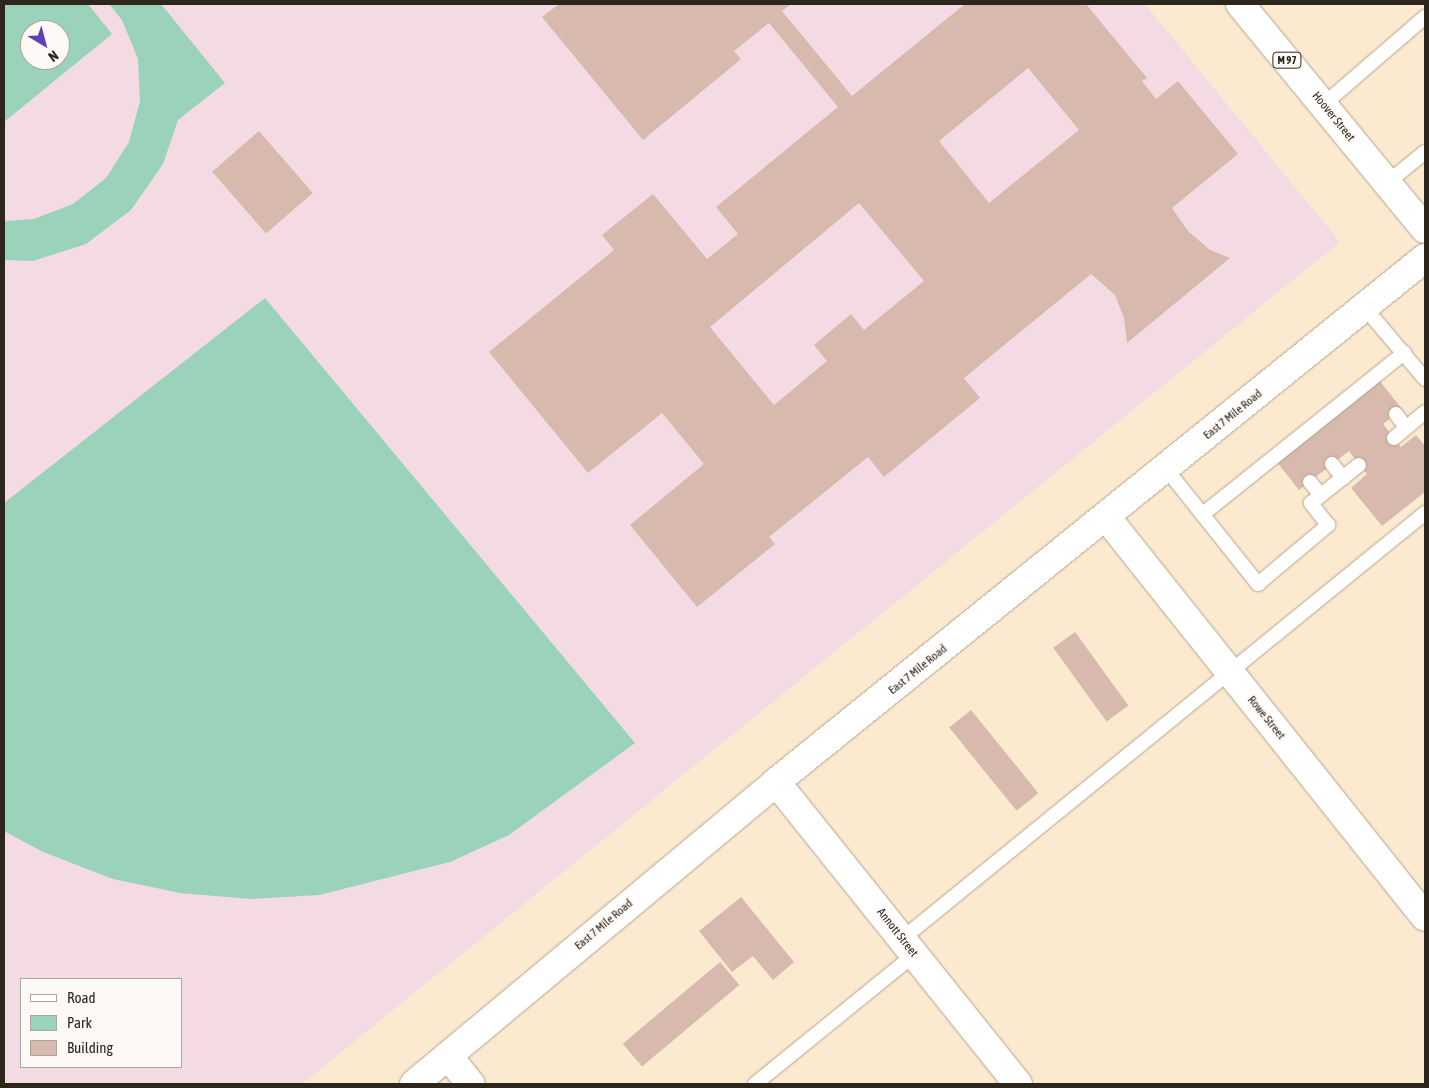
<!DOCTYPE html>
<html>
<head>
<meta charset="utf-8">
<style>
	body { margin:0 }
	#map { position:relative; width:1429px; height:1088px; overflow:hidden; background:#fbead0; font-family:"Asap Condensed",sans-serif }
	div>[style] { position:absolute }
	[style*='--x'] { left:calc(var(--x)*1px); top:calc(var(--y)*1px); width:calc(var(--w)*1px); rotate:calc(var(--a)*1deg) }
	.education>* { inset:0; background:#f4dbe3 }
	.green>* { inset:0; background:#9ad3b9 }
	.building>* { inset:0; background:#d7b9ad; transform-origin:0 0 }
	.roads { filter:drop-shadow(0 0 1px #b5a58d) drop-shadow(0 0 1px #b5a58d) }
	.lane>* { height:14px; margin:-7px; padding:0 7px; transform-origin:7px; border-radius:7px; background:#fff }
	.street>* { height:28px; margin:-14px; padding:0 14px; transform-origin:14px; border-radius:14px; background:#fff }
	.secondary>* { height:28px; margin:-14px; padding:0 14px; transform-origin:14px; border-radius:14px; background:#fff }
	.primary>* { height:28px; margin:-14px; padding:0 14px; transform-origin:14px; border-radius:14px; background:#fff }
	span { translate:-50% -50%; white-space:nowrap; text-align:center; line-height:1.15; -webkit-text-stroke:4.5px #fdf9f4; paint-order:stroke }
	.shield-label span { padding:1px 4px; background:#fdf9f4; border:1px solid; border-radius:4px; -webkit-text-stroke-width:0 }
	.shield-label { font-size:11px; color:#2d261d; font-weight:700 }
	.street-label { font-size:12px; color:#2d261d }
	.frame { position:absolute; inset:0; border:5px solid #2d261d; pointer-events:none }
	.legend { position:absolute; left:20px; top:978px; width:162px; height:90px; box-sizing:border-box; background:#fdf9f4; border:1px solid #aaa59e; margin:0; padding:6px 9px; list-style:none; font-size:15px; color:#2d261d }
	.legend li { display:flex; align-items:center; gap:10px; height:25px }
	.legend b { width:25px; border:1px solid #aaa59e }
	.north { position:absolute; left:20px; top:20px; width:50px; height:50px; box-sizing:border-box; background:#fdf9f4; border:1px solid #aaa59e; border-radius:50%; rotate:143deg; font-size:14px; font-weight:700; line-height:20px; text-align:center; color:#2d261d }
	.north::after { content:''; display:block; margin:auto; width:18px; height:22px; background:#5c40b8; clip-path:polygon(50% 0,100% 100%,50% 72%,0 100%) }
</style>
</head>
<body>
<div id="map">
	<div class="education">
		<div style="clip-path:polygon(evenodd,4px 4px,1145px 4px,1340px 242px,302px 1084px,4px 1084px,4px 4px,30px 30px,60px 30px,60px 60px,30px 60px,30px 30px,4px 4px,21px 979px,181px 979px,181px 1067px,21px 1067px,21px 979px)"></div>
	</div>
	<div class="green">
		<div style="clip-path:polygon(evenodd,4px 4px,88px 4px,112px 34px,4px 122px,4px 4px,30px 30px,60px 30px,60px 60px,30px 60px,30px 30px)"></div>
		<div style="clip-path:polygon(109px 4px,161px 4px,225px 83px,178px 120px,163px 164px,131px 210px,86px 244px,33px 261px,4px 260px,4px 221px,34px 219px,73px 204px,106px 178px,129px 142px,140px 101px,138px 59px,122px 20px)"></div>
		<div style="clip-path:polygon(265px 298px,635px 743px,509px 835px,450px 862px,319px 895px,251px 899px,180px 893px,113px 879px,43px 852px,4px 831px,4px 503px)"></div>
	</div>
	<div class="building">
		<div style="clip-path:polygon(evenodd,559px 4px,791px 4px,782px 11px,852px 96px,965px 4px,1086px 4px,1147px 78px,1142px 81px,1156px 99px,1178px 81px,1238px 154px,1172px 208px,1188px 231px,1210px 250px,1230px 258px,1127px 343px,1124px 318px,1115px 295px,1091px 274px,964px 378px,980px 398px,884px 477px,868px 457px,769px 537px,775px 544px,697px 607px,630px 525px,704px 464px,662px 413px,588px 473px,489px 352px,614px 250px,602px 235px,653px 194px,707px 259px,738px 234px,716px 207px,838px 107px,769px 23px,734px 51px,741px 59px,643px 140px,542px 17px,559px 4px,1028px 68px,1079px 130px,989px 203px,939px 141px,1028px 68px,559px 4px,859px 203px,924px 281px,864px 330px,851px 314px,814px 345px,827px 361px,774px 405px,710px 327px,859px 203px)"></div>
		<div style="left:259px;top:131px;width:82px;height:62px;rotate:49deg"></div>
		<div style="clip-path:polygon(1379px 380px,1402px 409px,1383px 424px,1401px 447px,1416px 435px,1425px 446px,1425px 492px,1382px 526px,1351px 488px,1367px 474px,1349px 451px,1299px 490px,1276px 461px)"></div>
		<div style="left:1075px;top:632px;width:91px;height:27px;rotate:54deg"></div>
		<div style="left:971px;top:710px;width:107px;height:28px;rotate:51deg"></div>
		<div style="clip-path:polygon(741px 897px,794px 962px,773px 980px,753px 956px,732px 972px,699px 931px)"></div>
		<div style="left:720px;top:962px;width:30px;height:127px;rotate:50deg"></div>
	</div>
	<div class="roads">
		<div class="lane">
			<div style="--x:1323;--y:105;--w:135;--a:-40.8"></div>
			<div style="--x:1387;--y:183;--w:49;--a:-39.2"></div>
			<div style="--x:1365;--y:308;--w:93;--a:49.8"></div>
			<div style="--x:1396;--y:414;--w:17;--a:54"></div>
			<div style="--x:1394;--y:438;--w:40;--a:-40"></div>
			<div style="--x:1332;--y:464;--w:18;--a:52"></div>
			<div style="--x:1167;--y:470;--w:146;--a:51.4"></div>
			<div style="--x:1258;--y:584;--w:92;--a:-40.1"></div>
			<div style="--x:1328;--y:525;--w:28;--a:-128"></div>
			<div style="--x:1311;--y:503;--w:61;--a:-38.4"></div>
			<div style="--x:1310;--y:482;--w:17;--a:50"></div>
			<div style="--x:1203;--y:514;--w:258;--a:-38.7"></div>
			<div style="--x:902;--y:939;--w:675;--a:-39.16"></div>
			<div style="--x:755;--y:1084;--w:205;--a:-39.1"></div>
		</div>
		<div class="street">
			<div style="--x:1107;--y:518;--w:510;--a:51.45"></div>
			<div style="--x:776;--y:782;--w:387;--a:51.3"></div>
			<div style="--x:448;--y:1056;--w:36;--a:51"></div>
		</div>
		<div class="secondary">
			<div style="--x:414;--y:1084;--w:471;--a:-39.8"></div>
			<div style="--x:776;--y:782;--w:834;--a:-38.92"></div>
		</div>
		<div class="primary">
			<div style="--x:1240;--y:4;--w:291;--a:50.6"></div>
		</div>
	</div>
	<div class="shield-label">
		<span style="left:1287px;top:60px">M 97</span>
	</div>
	<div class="street-label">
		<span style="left:1333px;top:117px;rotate:51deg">Hoover Street</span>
		<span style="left:1233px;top:415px;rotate:-39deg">East 7 Mile Road</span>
		<span style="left:918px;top:670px;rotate:-39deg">East 7 Mile Road</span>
		<span style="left:1266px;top:718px;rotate:51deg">Rowe Street</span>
		<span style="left:604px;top:925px;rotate:-40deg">East 7 Mile Road</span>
		<span style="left:897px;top:933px;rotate:52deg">Annott Street</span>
	</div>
	<div class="frame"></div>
	<ul class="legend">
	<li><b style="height:6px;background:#fff"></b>Road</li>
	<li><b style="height:14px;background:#9ad3b9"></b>Park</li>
	<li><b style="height:14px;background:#d7b9ad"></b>Building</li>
	</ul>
	<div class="north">N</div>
</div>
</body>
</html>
